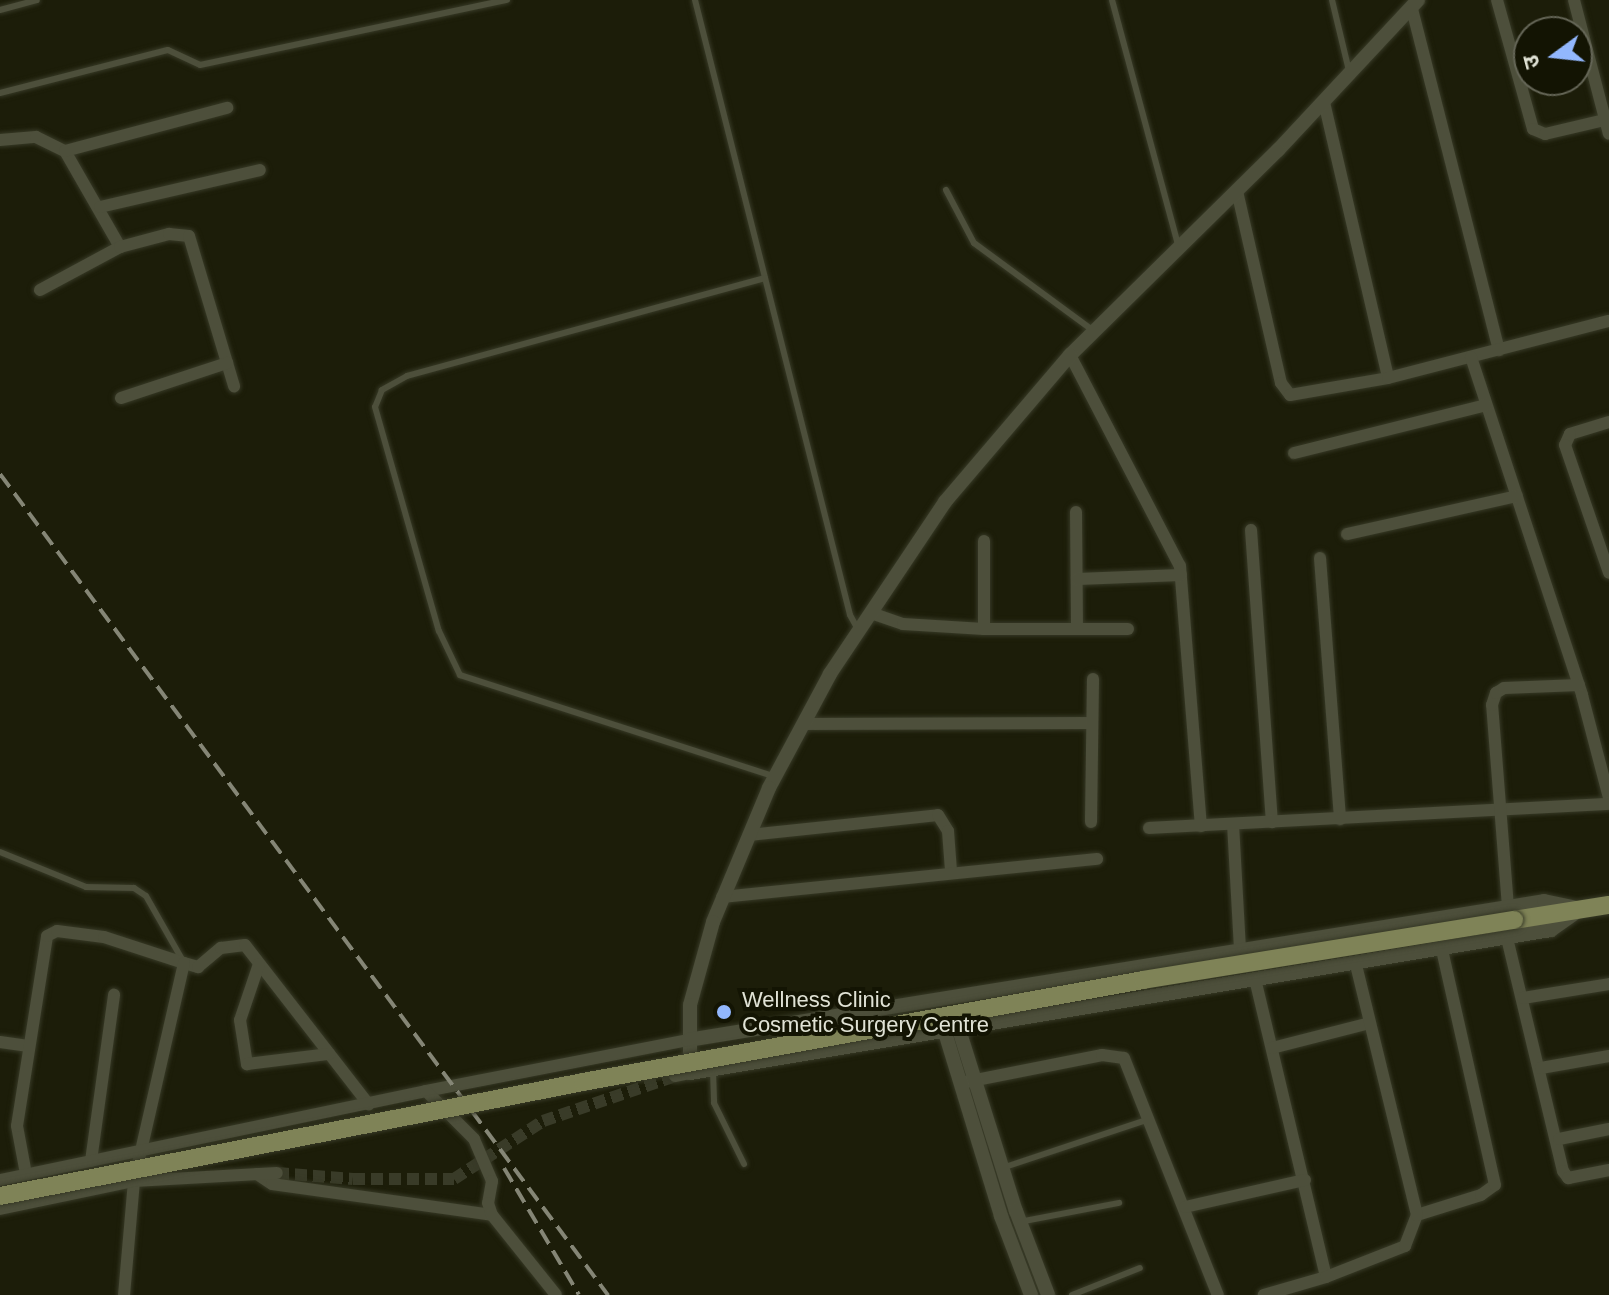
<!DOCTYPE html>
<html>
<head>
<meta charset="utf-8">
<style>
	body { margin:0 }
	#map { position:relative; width:1609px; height:1295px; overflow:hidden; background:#1c1d09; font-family:Arial,"Noto Sans Devanagari",sans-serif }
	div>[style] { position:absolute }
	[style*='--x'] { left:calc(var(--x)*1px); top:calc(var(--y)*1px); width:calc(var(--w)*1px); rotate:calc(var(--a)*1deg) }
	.minor-tunnel>* { height:12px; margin-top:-6px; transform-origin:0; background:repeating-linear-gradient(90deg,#393b28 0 12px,transparent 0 18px) }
	.roads { filter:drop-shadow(0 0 2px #373926) drop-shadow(0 0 2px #373926) }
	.service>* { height:6px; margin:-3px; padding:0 3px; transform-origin:3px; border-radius:3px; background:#4d4f3b }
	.minor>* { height:12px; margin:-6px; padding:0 6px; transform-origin:6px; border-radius:6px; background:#4d4f3b }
	.tertiary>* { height:14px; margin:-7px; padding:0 7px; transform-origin:7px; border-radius:7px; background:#4d4f3b }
	.primary>* { height:18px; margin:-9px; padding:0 9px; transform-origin:9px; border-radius:9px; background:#7f8357 }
	.rail>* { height:4px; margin-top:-2px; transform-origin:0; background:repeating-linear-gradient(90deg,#858676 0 16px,transparent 0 24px) }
	.bridges { filter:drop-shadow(0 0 2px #373926) drop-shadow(0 0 2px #373926) }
	.primary-bridge>* { height:18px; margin:-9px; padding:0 9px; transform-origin:9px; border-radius:9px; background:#7f8357 }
	.dots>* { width:22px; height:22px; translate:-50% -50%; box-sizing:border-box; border:4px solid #131403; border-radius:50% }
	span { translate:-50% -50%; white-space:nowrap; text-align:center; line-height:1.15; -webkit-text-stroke:8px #131403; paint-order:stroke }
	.poi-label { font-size:22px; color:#e0e2d5 }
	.left { translate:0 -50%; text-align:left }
	.north { position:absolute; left:1513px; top:16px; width:80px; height:80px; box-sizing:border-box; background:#131403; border:2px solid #656657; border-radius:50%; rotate:255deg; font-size:22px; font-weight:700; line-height:32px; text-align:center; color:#e0e2d5 }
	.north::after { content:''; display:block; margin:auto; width:28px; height:36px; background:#92b7fd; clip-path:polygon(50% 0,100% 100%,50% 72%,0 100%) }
</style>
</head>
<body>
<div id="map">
	<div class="minor-tunnel">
		<div style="--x:277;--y:1173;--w:76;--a:4.5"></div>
		<div style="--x:353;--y:1179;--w:101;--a:0"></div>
		<div style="--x:454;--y:1179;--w:106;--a:-33.1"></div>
		<div style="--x:543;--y:1121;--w:139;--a:-18.8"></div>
	</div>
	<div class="roads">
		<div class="service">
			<div style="--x:695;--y:0;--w:634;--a:75.85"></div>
			<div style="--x:850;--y:615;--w:18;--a:61"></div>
			<div style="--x:1112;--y:0;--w:257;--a:74.9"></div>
			<div style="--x:1332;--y:0;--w:73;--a:76.5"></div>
			<div style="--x:0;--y:10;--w:38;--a:-15"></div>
			<div style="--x:0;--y:93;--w:173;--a:-14.4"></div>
			<div style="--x:168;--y:50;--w:35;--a:25"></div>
			<div style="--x:200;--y:65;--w:314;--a:-12"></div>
			<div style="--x:946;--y:190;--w:60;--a:62.2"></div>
			<div style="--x:974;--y:243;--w:149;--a:36.3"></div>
			<div style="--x:765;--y:278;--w:371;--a:164.7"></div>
			<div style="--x:407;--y:376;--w:29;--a:151"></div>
			<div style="--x:382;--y:390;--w:18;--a:112"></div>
			<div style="--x:375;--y:407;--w:233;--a:74.1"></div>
			<div style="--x:439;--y:631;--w:49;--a:64.5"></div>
			<div style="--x:460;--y:675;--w:331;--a:17.9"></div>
			<div style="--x:0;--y:852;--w:93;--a:22.1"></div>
			<div style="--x:86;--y:887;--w:48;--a:1.2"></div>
			<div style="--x:134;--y:888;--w:14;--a:34"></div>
			<div style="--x:146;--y:896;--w:73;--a:60.3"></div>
			<div style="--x:713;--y:1071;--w:32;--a:88"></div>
			<div style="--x:714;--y:1103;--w:68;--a:63.8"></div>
			<div style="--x:1002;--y:1168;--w:155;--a:-18.4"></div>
			<div style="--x:1019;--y:1222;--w:102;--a:-10.8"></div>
			<div style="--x:1072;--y:1295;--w:73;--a:-21.7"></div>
		</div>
		<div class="minor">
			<div style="--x:1497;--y:0;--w:134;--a:74.4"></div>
			<div style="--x:1533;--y:129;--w:13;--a:23"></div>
			<div style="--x:1545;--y:134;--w:66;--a:-13.2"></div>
			<div style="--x:1574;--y:0;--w:138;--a:75.4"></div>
			<div style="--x:1412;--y:9;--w:352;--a:75.7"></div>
			<div style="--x:1324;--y:102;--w:283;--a:76.9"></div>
			<div style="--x:0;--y:140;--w:36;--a:-5"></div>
			<div style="--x:36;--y:137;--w:32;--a:26"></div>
			<div style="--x:65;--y:151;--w:111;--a:60.2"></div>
			<div style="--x:65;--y:151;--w:168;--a:-14.9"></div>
			<div style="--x:1237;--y:191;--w:197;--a:77.1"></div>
			<div style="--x:1281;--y:383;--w:15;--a:53"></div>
			<div style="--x:1290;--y:395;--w:99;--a:-9.8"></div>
			<div style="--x:1388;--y:378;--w:228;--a:-14.5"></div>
			<div style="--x:100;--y:207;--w:164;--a:-13"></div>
			<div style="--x:40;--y:290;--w:91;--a:-28.3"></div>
			<div style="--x:120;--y:247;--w:51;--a:-14.9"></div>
			<div style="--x:169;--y:234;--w:20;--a:6"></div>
			<div style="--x:189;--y:236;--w:157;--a:73.3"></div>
			<div style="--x:1070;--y:355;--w:238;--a:62.5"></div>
			<div style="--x:1180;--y:566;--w:261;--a:85.4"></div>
			<div style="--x:1471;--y:357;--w:356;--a:71.8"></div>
			<div style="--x:1582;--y:695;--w:106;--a:75.3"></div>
			<div style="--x:121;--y:398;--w:112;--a:-18.3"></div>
			<div style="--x:1609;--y:422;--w:41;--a:162.9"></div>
			<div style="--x:1570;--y:434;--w:12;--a:114"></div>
			<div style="--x:1565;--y:445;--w:135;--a:71"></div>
			<div style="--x:1294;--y:453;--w:198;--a:-14"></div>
			<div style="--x:1076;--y:512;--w:117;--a:89.5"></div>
			<div style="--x:1251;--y:530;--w:293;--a:85.9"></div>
			<div style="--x:1347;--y:534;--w:174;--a:-12.6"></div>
			<div style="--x:1320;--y:558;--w:262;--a:85.6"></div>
			<div style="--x:1077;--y:579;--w:104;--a:-2.2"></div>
			<div style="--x:871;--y:613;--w:34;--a:19"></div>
			<div style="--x:903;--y:624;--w:81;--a:3.5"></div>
			<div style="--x:984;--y:629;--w:144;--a:0"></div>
			<div style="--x:984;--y:629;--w:88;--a:-90"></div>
			<div style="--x:803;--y:724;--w:289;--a:-0.2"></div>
			<div style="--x:1091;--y:822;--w:143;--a:-89.2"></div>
			<div style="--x:1233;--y:824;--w:126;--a:86.8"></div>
			<div style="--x:1149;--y:828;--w:461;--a:-3"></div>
			<div style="--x:749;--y:835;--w:190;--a:-6"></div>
			<div style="--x:938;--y:815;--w:19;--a:58"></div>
			<div style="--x:948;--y:831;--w:40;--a:85.7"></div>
			<div style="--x:722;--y:897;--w:377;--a:-5.8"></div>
			<div style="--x:1508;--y:907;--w:203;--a:-94.5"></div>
			<div style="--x:1492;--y:705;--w:13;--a:-72"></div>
			<div style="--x:1496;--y:693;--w:9;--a:-32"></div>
			<div style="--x:1504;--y:688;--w:75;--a:-2.3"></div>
			<div style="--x:1507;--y:938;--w:240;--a:76.5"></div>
			<div style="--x:1563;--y:1171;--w:9;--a:54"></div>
			<div style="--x:1568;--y:1178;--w:42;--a:-11"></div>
			<div style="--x:184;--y:963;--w:15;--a:16"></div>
			<div style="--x:198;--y:967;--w:30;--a:-40"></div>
			<div style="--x:221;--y:948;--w:24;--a:-7"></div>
			<div style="--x:245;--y:945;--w:202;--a:52.2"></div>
			<div style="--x:259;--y:964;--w:59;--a:108.7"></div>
			<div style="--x:240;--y:1020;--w:45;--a:81"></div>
			<div style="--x:247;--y:1064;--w:83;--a:-7"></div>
			<div style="--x:1256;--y:983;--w:302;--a:76.6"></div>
			<div style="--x:1326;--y:1277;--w:65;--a:163.8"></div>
			<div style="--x:1523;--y:998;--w:87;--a:-9.2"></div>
			<div style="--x:0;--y:1042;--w:27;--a:8"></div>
			<div style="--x:1272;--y:1048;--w:101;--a:-14.3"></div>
			<div style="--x:1541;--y:1068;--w:69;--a:-10"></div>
			<div style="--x:675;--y:1076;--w:15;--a:-11"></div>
			<div style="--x:966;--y:1082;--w:139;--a:-11.2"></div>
			<div style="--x:1102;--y:1055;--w:22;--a:8"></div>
			<div style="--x:1124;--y:1058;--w:255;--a:68.4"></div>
			<div style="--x:426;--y:1091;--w:267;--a:-11"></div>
			<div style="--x:1559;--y:1139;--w:51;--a:-11.3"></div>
			<div style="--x:91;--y:1161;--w:168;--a:-82.1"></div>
			<div style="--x:26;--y:1174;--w:49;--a:-100.6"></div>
			<div style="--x:17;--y:1126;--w:192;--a:-81"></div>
			<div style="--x:47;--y:936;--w:11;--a:-27"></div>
			<div style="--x:57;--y:931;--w:47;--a:7.3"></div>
			<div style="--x:104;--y:937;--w:84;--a:18"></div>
			<div style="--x:184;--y:963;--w:224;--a:102.9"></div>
			<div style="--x:134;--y:1181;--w:114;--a:95"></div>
			<div style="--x:257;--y:1174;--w:18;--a:34"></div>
			<div style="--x:272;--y:1184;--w:222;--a:8"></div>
			<div style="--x:0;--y:1180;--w:435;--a:-11.8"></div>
			<div style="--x:426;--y:1091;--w:68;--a:45"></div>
			<div style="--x:474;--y:1139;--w:46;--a:66.8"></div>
			<div style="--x:492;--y:1181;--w:22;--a:100"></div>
			<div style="--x:488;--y:1203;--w:13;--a:72"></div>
			<div style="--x:492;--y:1215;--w:102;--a:51.3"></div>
			<div style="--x:1185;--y:1207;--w:123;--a:-12.7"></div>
			<div style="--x:0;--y:1209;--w:137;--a:-11.8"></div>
			<div style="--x:134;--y:1181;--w:143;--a:-3.2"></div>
			<div style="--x:1417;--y:1215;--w:67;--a:-17.4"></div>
			<div style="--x:1481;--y:1195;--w:17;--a:-36"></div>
			<div style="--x:1495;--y:1185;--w:241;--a:-102.7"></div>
			<div style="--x:1326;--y:1277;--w:85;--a:-21.4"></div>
			<div style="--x:1405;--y:1246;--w:33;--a:-69"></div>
			<div style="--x:1417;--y:1215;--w:257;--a:-103.7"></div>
		</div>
		<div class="tertiary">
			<div style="--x:1418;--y:0;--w:205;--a:133"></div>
			<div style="--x:1278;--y:150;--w:292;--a:135.4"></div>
			<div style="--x:1070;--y:355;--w:193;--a:130.4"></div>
			<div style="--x:945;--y:502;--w:207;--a:123.8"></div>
			<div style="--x:830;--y:674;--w:129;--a:118.2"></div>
			<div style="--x:769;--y:788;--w:145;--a:112.7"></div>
			<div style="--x:713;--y:922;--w:86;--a:105.5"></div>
			<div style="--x:690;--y:1005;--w:68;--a:90"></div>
			<div style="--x:690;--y:1073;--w:873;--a:-9.43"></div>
			<div style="--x:1551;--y:930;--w:32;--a:-35"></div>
			<div style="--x:956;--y:1020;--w:200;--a:72.6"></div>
			<div style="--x:1016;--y:1211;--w:90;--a:69.1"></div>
			<div style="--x:943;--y:1026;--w:199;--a:73"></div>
			<div style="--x:1001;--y:1216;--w:85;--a:69.2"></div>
			<div style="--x:688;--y:1040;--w:867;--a:-9.22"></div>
			<div style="--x:1544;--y:901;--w:33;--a:12"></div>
		</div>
		<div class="primary">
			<div style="--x:1514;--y:920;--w:96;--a:-9"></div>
		</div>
	</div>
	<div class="rail">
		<div style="--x:0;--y:474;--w:1022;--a:53.48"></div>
		<div style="--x:504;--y:1168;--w:147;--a:59.4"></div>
	</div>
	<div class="bridges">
		<div class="primary-bridge">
			<div style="--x:0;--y:1196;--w:594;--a:-11.06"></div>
			<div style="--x:583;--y:1082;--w:569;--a:-10.32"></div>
			<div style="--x:1143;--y:980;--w:376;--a:-9.2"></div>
		</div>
	</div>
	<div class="dots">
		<div style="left:724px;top:1012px;background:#92b7fd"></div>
	</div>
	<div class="poi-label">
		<span class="left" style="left:742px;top:1012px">Wellness Clinic<br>Cosmetic Surgery Centre</span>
	</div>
	<div class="north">उ</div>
</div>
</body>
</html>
